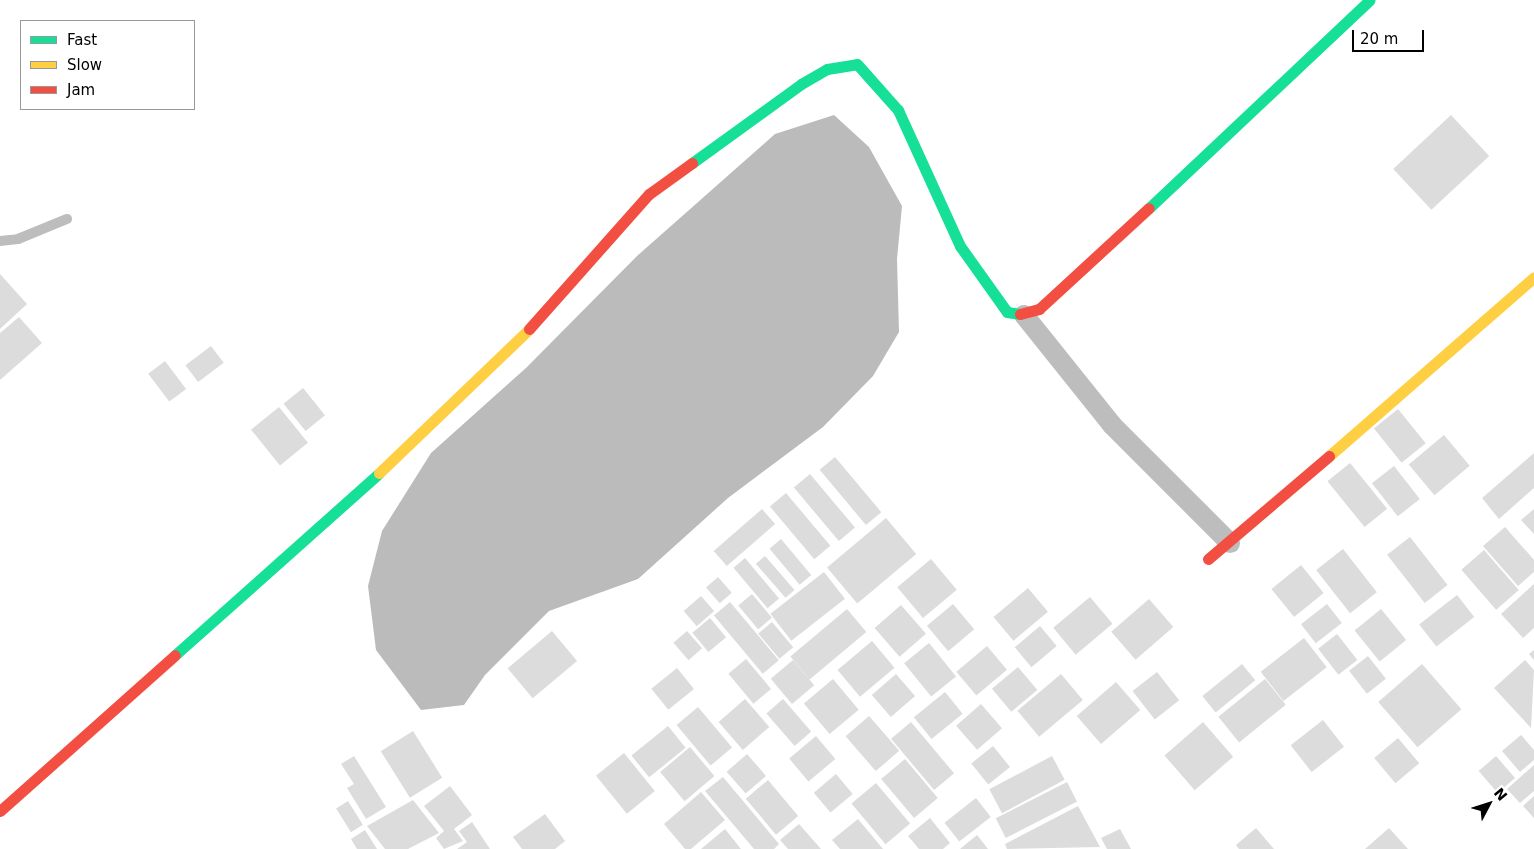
<!DOCTYPE html>
<html>
<head>
<meta charset="utf-8">
<style>
	body { margin:0 }
	#map { position:relative; width:1534px; height:849px; overflow:hidden; background:#fff; font-family:"DejaVu Sans",sans-serif }
	div>[style] { position:absolute }
	[style*='--x'] { left:calc(var(--x)*1px); top:calc(var(--y)*1px); width:calc(var(--w)*1px); rotate:calc(var(--a)*1deg) }
	.water>* { inset:0; background:#bbb }
	.building>* { inset:0; background:#dcdcdc; transform-origin:0 0 }
	.lane>* { height:10px; margin:-5px; padding:0 5px; transform-origin:5px; border-radius:5px; background:#bdbdbd }
	.street>* { height:20px; margin:-10px; padding:0 10px; transform-origin:10px; border-radius:10px; background:#bdbdbd }
	.fast>* { height:11px; margin:-5.5px; padding:0 5.5px; transform-origin:5.5px; border-radius:5.5px; background:#16e098 }
	.slow>* { height:11px; margin:-5.5px; padding:0 5.5px; transform-origin:5.5px; border-radius:5.5px; background:#ffcf43 }
	.jam>* { height:11px; margin:-5.5px; padding:0 5.5px; transform-origin:5.5px; border-radius:5.5px; background:#f24e42 }
	span { translate:-50% -50%; white-space:nowrap; text-align:center; line-height:1.15; -webkit-text-stroke:4px #fff; paint-order:stroke }
	.legend { position:absolute; left:20px; top:20px; width:175px; height:90px; box-sizing:border-box; background:#fff; border:1px solid #999; margin:0; padding:6px 9px; list-style:none; font-size:15px; color:#000 }
	.legend li { display:flex; align-items:center; gap:10px; height:25px }
	.legend b { width:25px; border:1px solid #999 }
	.north { position:absolute; left:1464px; top:779px; width:50px; height:50px; -webkit-text-stroke:4px #fff; paint-order:stroke; rotate:50deg; font-size:14px; font-weight:700; line-height:20px; text-align:center; color:#000 }
	.north::after { content:''; display:block; margin:auto; width:18px; height:22px; background:#000; clip-path:polygon(50% 0,100% 100%,50% 72%,0 100%) }
	.scale { position:absolute; left:1352px; top:30px; width:72px; height:22px; box-sizing:border-box; border:2px solid #000; border-top:0; padding-left:6px; font-size:15px; line-height:18px; white-space:nowrap; color:#000; -webkit-text-stroke:4px #fff; paint-order:stroke }
</style>
</head>
<body>
<div id="map">
	<div class="water">
		<div style="clip-path:polygon(834px 115px,869px 147px,902px 206px,897px 259px,899px 332px,873px 376px,823px 427px,728px 498px,638px 579px,549px 611px,485px 675px,464px 705px,421px 710px,376px 650px,368px 586px,382px 531px,431px 453px,526px 368px,637px 256px,775px 134px)"></div>
	</div>
	<div class="building">
		<div style="left:1451px;top:115px;width:56px;height:79px;rotate:47deg"></div>
		<div style="clip-path:polygon(0 274px,27px 304px,0 329px)"></div>
		<div style="clip-path:polygon(19px 317px,42px 343px,0 380px,0 333px)"></div>
		<div style="left:211px;top:346px;width:21px;height:32px;rotate:53deg"></div>
		<div style="left:165px;top:361px;width:35px;height:21px;rotate:53deg"></div>
		<div style="left:303px;top:388px;width:35px;height:25px;rotate:51deg"></div>
		<div style="left:279px;top:407px;width:46px;height:36px;rotate:51deg"></div>
		<div style="left:1398px;top:409px;width:44px;height:31px;rotate:51deg"></div>
		<div style="left:1444px;top:435px;width:40px;height:46px;rotate:50deg"></div>
		<div style="clip-path:polygon(1534px 453px,1534px 488px,1499px 519px,1482px 498px)"></div>
		<div style="left:835px;top:457px;width:72px;height:20px;rotate:50deg"></div>
		<div style="left:1350px;top:463px;width:59px;height:29px;rotate:51deg"></div>
		<div style="left:1394px;top:466px;width:42px;height:28px;rotate:52deg"></div>
		<div style="left:810px;top:474px;width:70px;height:21px;rotate:50deg"></div>
		<div style="left:786px;top:493px;width:69px;height:21px;rotate:50deg"></div>
		<div style="left:762px;top:509px;width:20px;height:64px;rotate:49deg"></div>
		<div style="clip-path:polygon(1534px 509px,1534px 534px,1521px 520px)"></div>
		<div style="left:886px;top:518px;width:47px;height:77px;rotate:50deg"></div>
		<div style="clip-path:polygon(1505px 527px,1534px 560px,1534px 572px,1518px 586px,1483px 546px)"></div>
		<div style="left:1410px;top:537px;width:61px;height:29px;rotate:52deg"></div>
		<div style="left:781px;top:539px;width:47px;height:15px;rotate:50deg"></div>
		<div style="left:1343px;top:549px;width:55px;height:34px;rotate:52deg"></div>
		<div style="left:1484px;top:550px;width:53px;height:30px;rotate:49deg"></div>
		<div style="left:765px;top:556px;width:45px;height:12px;rotate:49deg"></div>
		<div style="left:745px;top:558px;width:53px;height:15px;rotate:50deg"></div>
		<div style="left:931px;top:559px;width:40px;height:44px;rotate:50deg"></div>
		<div style="left:1301px;top:565px;width:36px;height:38px;rotate:51deg"></div>
		<div style="left:824px;top:572px;width:34px;height:68px;rotate:52deg"></div>
		<div style="left:718px;top:577px;width:21px;height:16px;rotate:49deg"></div>
		<div style="clip-path:polygon(1534px 584px,1534px 628px,1523px 638px,1501px 614px)"></div>
		<div style="left:1028px;top:588px;width:31px;height:45px;rotate:50deg"></div>
		<div style="left:752px;top:594px;width:31px;height:18px;rotate:50deg"></div>
		<div style="left:1457px;top:595px;width:28px;height:48px;rotate:52deg"></div>
		<div style="left:701px;top:596px;width:20px;height:23px;rotate:49deg"></div>
		<div style="left:1090px;top:597px;width:35px;height:48px;rotate:50deg"></div>
		<div style="left:1149px;top:599px;width:37px;height:50px;rotate:49deg"></div>
		<div style="left:730px;top:602px;width:76px;height:21px;rotate:50deg"></div>
		<div style="left:953px;top:604px;width:33px;height:34px;rotate:50deg"></div>
		<div style="left:1327px;top:604px;width:24px;height:33px;rotate:52deg"></div>
		<div style="left:901px;top:605px;width:38px;height:35px;rotate:49deg"></div>
		<div style="left:847px;top:609px;width:30px;height:74px;rotate:50deg"></div>
		<div style="left:1381px;top:609px;width:40px;height:34px;rotate:51deg"></div>
		<div style="left:710px;top:618px;width:25px;height:23px;rotate:50deg"></div>
		<div style="left:772px;top:622px;width:33px;height:18px;rotate:50deg"></div>
		<div style="left:1040px;top:626px;width:26px;height:33px;rotate:50deg"></div>
		<div style="left:552px;top:631px;width:39px;height:58px;rotate:50deg"></div>
		<div style="left:687px;top:631px;width:23px;height:18px;rotate:49deg"></div>
		<div style="left:1337px;top:634px;width:33px;height:24px;rotate:52deg"></div>
		<div style="left:1304px;top:638px;width:37px;height:55px;rotate:52deg"></div>
		<div style="left:872px;top:641px;width:35px;height:45px;rotate:50deg"></div>
		<div style="left:929px;top:643px;width:43px;height:32px;rotate:51deg"></div>
		<div style="left:987px;top:646px;width:31px;height:40px;rotate:50deg"></div>
		<div style="clip-path:polygon(1534px 650px,1534px 660px,1529px 654px)"></div>
		<div style="left:1368px;top:656px;width:29px;height:24px;rotate:52deg"></div>
		<div style="left:746px;top:659px;width:39px;height:23px;rotate:50deg"></div>
		<div style="left:793px;top:660px;width:33px;height:29px;rotate:50deg"></div>
		<div style="clip-path:polygon(1525px 660px,1534px 670px,1531px 728px,1494px 688px)"></div>
		<div style="left:1242px;top:664px;width:21px;height:51px;rotate:51deg"></div>
		<div style="left:1422px;top:664px;width:60px;height:58px;rotate:49deg"></div>
		<div style="left:1018px;top:667px;width:30px;height:34px;rotate:50deg"></div>
		<div style="left:677px;top:668px;width:27px;height:33px;rotate:51deg"></div>
		<div style="left:1157px;top:672px;width:36px;height:31px;rotate:52deg"></div>
		<div style="left:896px;top:674px;width:29px;height:32px;rotate:49deg"></div>
		<div style="left:1061px;top:674px;width:34px;height:57px;rotate:50deg"></div>
		<div style="left:833px;top:679px;width:40px;height:38px;rotate:50deg"></div>
		<div style="left:1265px;top:679px;width:33px;height:60px;rotate:51deg"></div>
		<div style="left:1116px;top:682px;width:37px;height:52px;rotate:49deg"></div>
		<div style="left:945px;top:692px;width:28px;height:40px;rotate:51deg"></div>
		<div style="left:745px;top:699px;width:37px;height:35px;rotate:49deg"></div>
		<div style="left:783px;top:699px;width:43px;height:22px;rotate:49deg"></div>
		<div style="left:981px;top:704px;width:32px;height:33px;rotate:49deg"></div>
		<div style="left:698px;top:707px;width:53px;height:28px;rotate:50deg"></div>
		<div style="left:869px;top:716px;width:46px;height:31px;rotate:49deg"></div>
		<div style="left:1323px;top:720px;width:34px;height:41px;rotate:52deg"></div>
		<div style="left:911px;top:722px;width:67px;height:26px;rotate:50deg"></div>
		<div style="left:1203px;top:722px;width:46px;height:51px;rotate:49deg"></div>
		<div style="left:668px;top:726px;width:28px;height:47px;rotate:51deg"></div>
		<div style="left:413px;top:731px;width:55px;height:38px;rotate:58deg"></div>
		<div style="clip-path:polygon(1521px 735px,1534px 750px,1534px 760px,1520px 772px,1502px 751px)"></div>
		<div style="left:816px;top:736px;width:30px;height:35px;rotate:50deg"></div>
		<div style="left:1398px;top:738px;width:33px;height:31px;rotate:50deg"></div>
		<div style="left:993px;top:746px;width:27px;height:28px;rotate:51deg"></div>
		<div style="left:690px;top:747px;width:38px;height:39px;rotate:50deg"></div>
		<div style="left:624px;top:753px;width:49px;height:36px;rotate:51deg"></div>
		<div style="left:747px;top:754px;width:29px;height:27px;rotate:49deg"></div>
		<div style="clip-path:polygon(354px 756px,386px 807px,366px 819px,347px 788px,354px 784px,341px 764px)"></div>
		<div style="left:1052px;top:756px;width:27px;height:71px;rotate:62deg"></div>
		<div style="left:1496px;top:756px;width:29px;height:23px;rotate:49deg"></div>
		<div style="left:905px;top:759px;width:51px;height:31px;rotate:50deg"></div>
		<div style="clip-path:polygon(1534px 765px,1534px 791px,1520px 803px,1507px 789px)"></div>
		<div style="left:836px;top:774px;width:26px;height:29px;rotate:50deg"></div>
		<div style="clip-path:polygon(723px 777px,779px 844px,774px 849px,754px 849px,705px 791px)"></div>
		<div style="left:768px;top:780px;width:47px;height:29px;rotate:50deg"></div>
		<div style="left:1067px;top:782px;width:22px;height:80px;rotate:63deg"></div>
		<div style="left:876px;top:783px;width:53px;height:32px;rotate:50deg"></div>
		<div style="clip-path:polygon(450px 786px,472px 815px,454px 829px,463px 841px,444px 849px,436px 838px,444px 831px,424px 806px)"></div>
		<div style="clip-path:polygon(701px 792px,725px 820px,691px 849px,685px 849px,664px 824px)"></div>
		<div style="clip-path:polygon(1534px 796px,1534px 818px,1523px 806px)"></div>
		<div style="left:976px;top:798px;width:24px;height:40px;rotate:52deg"></div>
		<div style="clip-path:polygon(413px 800px,439px 833px,408px 849px,385px 849px,367px 826px)"></div>
		<div style="left:348px;top:801px;width:28px;height:14px;rotate:58deg"></div>
		<div style="clip-path:polygon(1078px 806px,1100px 847px,1007px 849px,1005px 844px)"></div>
		<div style="clip-path:polygon(545px 814px,565px 841px,555px 849px,522px 849px,513px 837px)"></div>
		<div style="clip-path:polygon(930px 818px,950px 843px,943px 849px,919px 849px,908px 836px)"></div>
		<div style="clip-path:polygon(858px 819px,883px 849px,840px 849px,832px 840px)"></div>
		<div style="clip-path:polygon(472px 822px,490px 849px,457px 849px,467px 842px,459px 831px)"></div>
		<div style="clip-path:polygon(799px 824px,821px 849px,788px 849px,780px 840px)"></div>
		<div style="clip-path:polygon(1256px 828px,1274px 849px,1239px 849px,1236px 845px)"></div>
		<div style="clip-path:polygon(1389px 828px,1408px 849px,1365px 849px)"></div>
		<div style="clip-path:polygon(725px 829px,741px 849px,701px 849px)"></div>
		<div style="clip-path:polygon(1120px 829px,1131px 849px,1107px 849px,1101px 838px)"></div>
		<div style="clip-path:polygon(365px 830px,377px 849px,357px 849px,351px 839px)"></div>
		<div style="clip-path:polygon(977px 835px,988px 849px,960px 849px)"></div>
	</div>
	<div class="lane">
		<div style="--x:0;--y:241;--w:18;--a:-6"></div>
		<div style="--x:18;--y:239;--w:53;--a:-22.2"></div>
	</div>
	<div class="street">
		<div style="--x:1024;--y:315;--w:141;--a:51.3"></div>
		<div style="--x:1112;--y:425;--w:167;--a:45"></div>
	</div>
	<div class="fast">
		<div style="--x:692;--y:163;--w:135;--a:-35.9"></div>
		<div style="--x:801;--y:84;--w:30;--a:-30"></div>
		<div style="--x:827;--y:69;--w:30;--a:-9"></div>
		<div style="--x:857;--y:64;--w:62;--a:48.3"></div>
		<div style="--x:898;--y:110;--w:149;--a:65.5"></div>
		<div style="--x:960;--y:246;--w:81;--a:54.5"></div>
		<div style="--x:1007;--y:312;--w:13;--a:9"></div>
		<div style="--x:1149;--y:208;--w:303;--a:-43.3"></div>
		<div style="--x:175;--y:655;--w:273;--a:-41.7"></div>
	</div>
	<div class="slow">
		<div style="--x:1329;--y:456;--w:272;--a:-41.1"></div>
		<div style="--x:379;--y:473;--w:208;--a:-43.8"></div>
	</div>
	<div class="jam">
		<div style="--x:1020;--y:314;--w:20;--a:-15"></div>
		<div style="--x:1039;--y:309;--w:149;--a:-42.6"></div>
		<div style="--x:529;--y:329;--w:181;--a:-48.4"></div>
		<div style="--x:649;--y:194;--w:53;--a:-35.8"></div>
		<div style="--x:1208;--y:559;--w:159;--a:-40.4"></div>
		<div style="--x:0;--y:811;--w:234;--a:-41.7"></div>
	</div>
	<ul class="legend">
	<li><b style="height:6px;background:#16e098"></b>Fast</li>
	<li><b style="height:6px;background:#ffcf43"></b>Slow</li>
	<li><b style="height:6px;background:#f24e42"></b>Jam</li>
	</ul>
	<div class="north">N</div>
	<div class="scale">20 m</div>
</div>
</body>
</html>
